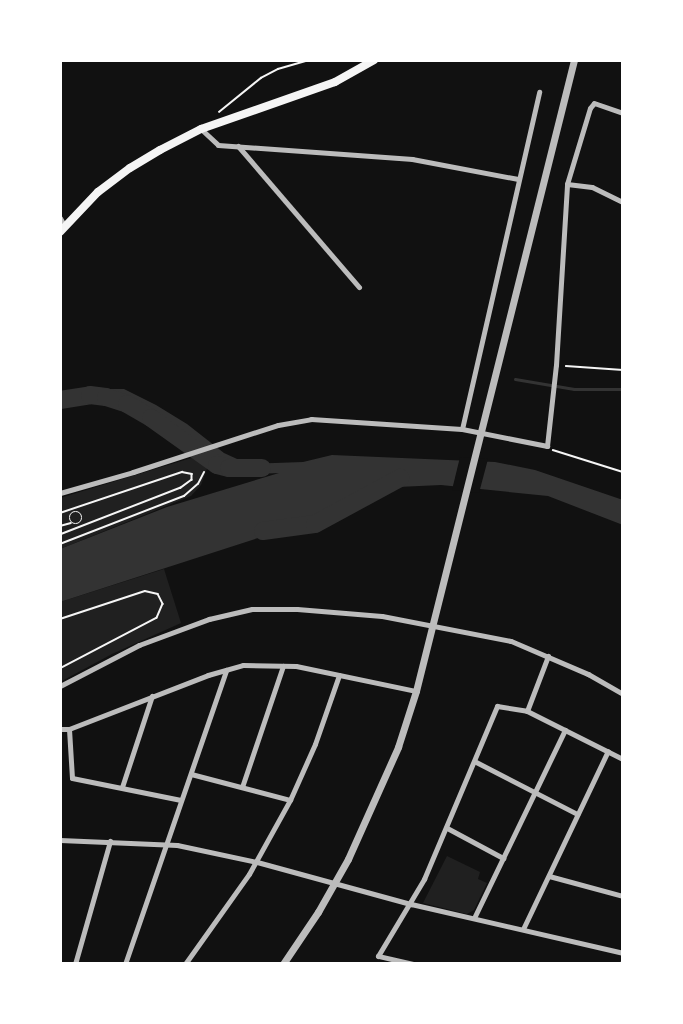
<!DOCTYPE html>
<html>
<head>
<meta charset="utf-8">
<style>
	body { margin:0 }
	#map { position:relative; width:683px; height:1024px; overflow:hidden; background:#111; font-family:Montserrat,sans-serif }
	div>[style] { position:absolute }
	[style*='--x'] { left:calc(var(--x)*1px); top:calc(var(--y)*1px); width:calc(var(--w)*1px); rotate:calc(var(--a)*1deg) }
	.green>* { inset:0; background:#202020 }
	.water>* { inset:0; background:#333 }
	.pier>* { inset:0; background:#111 }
	.stream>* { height:3px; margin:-1.5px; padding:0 1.5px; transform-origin:1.5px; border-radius:1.5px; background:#333 }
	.river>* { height:18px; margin:-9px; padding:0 9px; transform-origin:9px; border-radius:9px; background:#333 }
	.path>* { height:1.5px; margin:-0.75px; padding:0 0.75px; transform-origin:0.75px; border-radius:0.75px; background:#f5f5f5 }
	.path>.ring { margin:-0.75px; padding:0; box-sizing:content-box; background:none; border:1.5px solid #f5f5f5; border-radius:50% }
	.minor>* { height:5px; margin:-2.5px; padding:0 2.5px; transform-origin:2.5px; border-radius:2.5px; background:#bcbcbc }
	.tertiary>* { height:7px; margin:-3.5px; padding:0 3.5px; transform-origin:3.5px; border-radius:3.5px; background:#bcbcbc }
	.trunk>* { height:8px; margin:-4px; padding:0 4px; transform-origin:4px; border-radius:4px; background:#f5f5f5 }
	span { translate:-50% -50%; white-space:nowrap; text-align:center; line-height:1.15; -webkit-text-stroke:6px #fff; paint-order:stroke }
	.frame { position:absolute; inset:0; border:62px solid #fff; pointer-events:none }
</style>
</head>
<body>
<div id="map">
	<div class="green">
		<div style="clip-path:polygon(201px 455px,209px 463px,201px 485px,191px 496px,60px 549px,60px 498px)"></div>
		<div style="clip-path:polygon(164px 569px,181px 623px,112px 654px,60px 682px,60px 602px)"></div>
		<div style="clip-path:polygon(447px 856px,480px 872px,478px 879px,487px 883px,474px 910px,467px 914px,423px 903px)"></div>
	</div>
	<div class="water">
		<div style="clip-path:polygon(104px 389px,124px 389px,156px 405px,187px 424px,224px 453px,248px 464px,303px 462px,332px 455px,495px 462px,535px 470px,623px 500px,623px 525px,548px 496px,441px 485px,376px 488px,314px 520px,60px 602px,60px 549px,167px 507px,279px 473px,257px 474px,219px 462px,188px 436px,124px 397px,93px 399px,60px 406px,60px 398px,77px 391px)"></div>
	</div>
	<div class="pier">
		<div style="clip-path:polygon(460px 457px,488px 459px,479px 493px,452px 490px)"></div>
	</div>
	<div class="stream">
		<div style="--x:515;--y:379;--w:60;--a:9.6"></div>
		<div style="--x:574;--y:389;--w:49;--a:0"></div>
	</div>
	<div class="river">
		<div style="--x:60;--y:400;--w:30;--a:-9"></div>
		<div style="--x:90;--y:395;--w:16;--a:7"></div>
		<div style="--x:106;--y:397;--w:22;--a:18"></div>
		<div style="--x:127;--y:404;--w:28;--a:30"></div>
		<div style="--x:151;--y:418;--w:81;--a:35.5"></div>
		<div style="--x:217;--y:465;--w:12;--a:14"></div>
		<div style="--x:229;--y:468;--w:33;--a:0"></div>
		<div style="--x:263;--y:531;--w:52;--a:-7.7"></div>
		<div style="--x:315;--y:524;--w:97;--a:-28.4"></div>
	</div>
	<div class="path">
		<div style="--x:219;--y:112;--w:54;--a:-39"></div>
		<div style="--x:261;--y:78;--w:19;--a:-28"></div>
		<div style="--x:278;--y:69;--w:32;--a:-16"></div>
		<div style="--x:566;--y:366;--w:57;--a:4"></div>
		<div style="--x:553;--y:450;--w:73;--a:17.4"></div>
		<div class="ring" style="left:70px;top:512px;width:10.5px;height:10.5px"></div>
		<div style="--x:60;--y:513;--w:129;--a:-18.6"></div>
		<div style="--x:182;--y:472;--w:10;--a:11"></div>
		<div style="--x:192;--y:474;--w:6;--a:90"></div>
		<div style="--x:192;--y:480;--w:14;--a:144"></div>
		<div style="--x:181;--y:488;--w:130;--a:158.8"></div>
		<div style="--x:60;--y:526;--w:11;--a:-15"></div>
		<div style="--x:60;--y:544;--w:133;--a:-21.2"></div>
		<div style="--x:184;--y:496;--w:18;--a:-41"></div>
		<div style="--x:198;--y:484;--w:13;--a:-63"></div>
		<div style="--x:60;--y:619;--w:89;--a:-18.2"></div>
		<div style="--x:145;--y:591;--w:13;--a:13"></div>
		<div style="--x:158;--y:594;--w:11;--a:63"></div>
		<div style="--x:163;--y:604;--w:15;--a:113"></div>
		<div style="--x:157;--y:618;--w:110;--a:152.3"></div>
	</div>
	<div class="minor">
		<div style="--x:201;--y:129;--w:23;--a:43"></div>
		<div style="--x:218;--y:145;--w:195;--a:4.1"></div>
		<div style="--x:412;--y:159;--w:108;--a:10.7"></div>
		<div style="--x:238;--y:146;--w:186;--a:49.4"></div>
		<div style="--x:567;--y:184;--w:25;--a:7"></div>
		<div style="--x:592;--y:187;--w:34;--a:26"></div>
		<div style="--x:60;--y:218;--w:10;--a:61"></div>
		<div style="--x:462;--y:429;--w:346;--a:-77.1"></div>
		<div style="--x:60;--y:493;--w:76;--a:-16"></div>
		<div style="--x:133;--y:472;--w:152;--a:-18"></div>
		<div style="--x:278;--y:425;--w:34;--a:-10"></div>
		<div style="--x:311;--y:419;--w:151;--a:3.8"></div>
		<div style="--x:462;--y:429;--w:87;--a:11.3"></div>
		<div style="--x:547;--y:446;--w:81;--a:-83.7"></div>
		<div style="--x:556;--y:365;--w:181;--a:-86.5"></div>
		<div style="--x:567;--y:184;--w:79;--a:-73.2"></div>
		<div style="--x:590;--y:108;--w:6;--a:-51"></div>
		<div style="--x:594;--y:103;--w:31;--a:19"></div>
		<div style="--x:60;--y:686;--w:89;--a:-27.4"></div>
		<div style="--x:139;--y:645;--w:75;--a:-20.4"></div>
		<div style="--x:209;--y:619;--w:44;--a:-13.1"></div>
		<div style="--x:252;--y:609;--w:45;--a:0"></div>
		<div style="--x:297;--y:609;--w:85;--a:4.7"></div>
		<div style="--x:382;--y:616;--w:131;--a:11"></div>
		<div style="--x:511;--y:641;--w:84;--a:23.2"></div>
		<div style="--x:588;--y:674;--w:40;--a:29.7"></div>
		<div style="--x:527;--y:711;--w:59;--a:-69.1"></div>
		<div style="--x:60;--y:729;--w:9;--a:0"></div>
		<div style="--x:69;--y:729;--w:149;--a:-21.2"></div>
		<div style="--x:208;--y:675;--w:36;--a:-16"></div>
		<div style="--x:243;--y:665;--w:53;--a:1.1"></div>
		<div style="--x:296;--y:666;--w:123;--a:11.8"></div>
		<div style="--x:69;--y:729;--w:49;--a:86.5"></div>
		<div style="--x:72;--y:778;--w:111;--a:11.4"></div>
		<div style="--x:476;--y:762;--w:114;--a:27.2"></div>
		<div style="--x:191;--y:774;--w:102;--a:14.7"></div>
		<div style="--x:122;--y:787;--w:96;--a:-71.8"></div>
		<div style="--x:242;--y:787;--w:128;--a:-71.3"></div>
		<div style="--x:447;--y:828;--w:64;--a:28.2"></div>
		<div style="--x:60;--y:840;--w:117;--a:2.4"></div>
		<div style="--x:177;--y:845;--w:82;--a:12"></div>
		<div style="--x:257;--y:862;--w:160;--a:15.3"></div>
		<div style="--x:411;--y:904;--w:218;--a:13"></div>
		<div style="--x:549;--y:876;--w:77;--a:15.1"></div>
		<div style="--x:474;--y:918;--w:209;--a:-64.2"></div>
		<div style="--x:523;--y:929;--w:197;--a:-64.5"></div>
		<div style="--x:75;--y:964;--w:128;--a:-74.1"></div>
		<div style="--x:125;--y:964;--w:311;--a:-71"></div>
		<div style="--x:185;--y:964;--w:110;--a:-54.6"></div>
		<div style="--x:249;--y:874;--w:85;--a:-61"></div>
		<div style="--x:290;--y:800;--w:61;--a:-65.9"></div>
		<div style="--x:315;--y:744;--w:73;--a:-70.8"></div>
		<div style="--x:413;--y:964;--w:36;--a:-167"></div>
		<div style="--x:378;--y:956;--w:90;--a:-59.1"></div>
		<div style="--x:424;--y:879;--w:188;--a:-67.1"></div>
		<div style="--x:497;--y:706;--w:30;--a:9"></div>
		<div style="--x:527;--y:711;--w:107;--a:26.6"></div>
		<div style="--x:622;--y:964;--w:3;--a:-72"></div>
	</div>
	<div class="tertiary">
		<div style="--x:283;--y:964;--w:63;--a:-56.1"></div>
		<div style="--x:318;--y:912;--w:61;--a:-60.5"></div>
		<div style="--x:348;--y:859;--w:123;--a:-65.9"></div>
		<div style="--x:398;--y:747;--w:59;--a:-72.2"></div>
		<div style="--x:416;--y:691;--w:650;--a:-75.94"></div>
	</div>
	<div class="trunk">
		<div style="--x:60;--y:232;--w:55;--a:-46.5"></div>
		<div style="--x:98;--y:192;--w:40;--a:-37"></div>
		<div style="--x:130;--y:168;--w:35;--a:-31"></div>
		<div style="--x:160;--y:150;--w:46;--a:-27.1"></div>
		<div style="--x:201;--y:129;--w:142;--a:-19.3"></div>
		<div style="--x:335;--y:82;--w:45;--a:-29.4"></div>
	</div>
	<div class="frame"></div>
</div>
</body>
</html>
